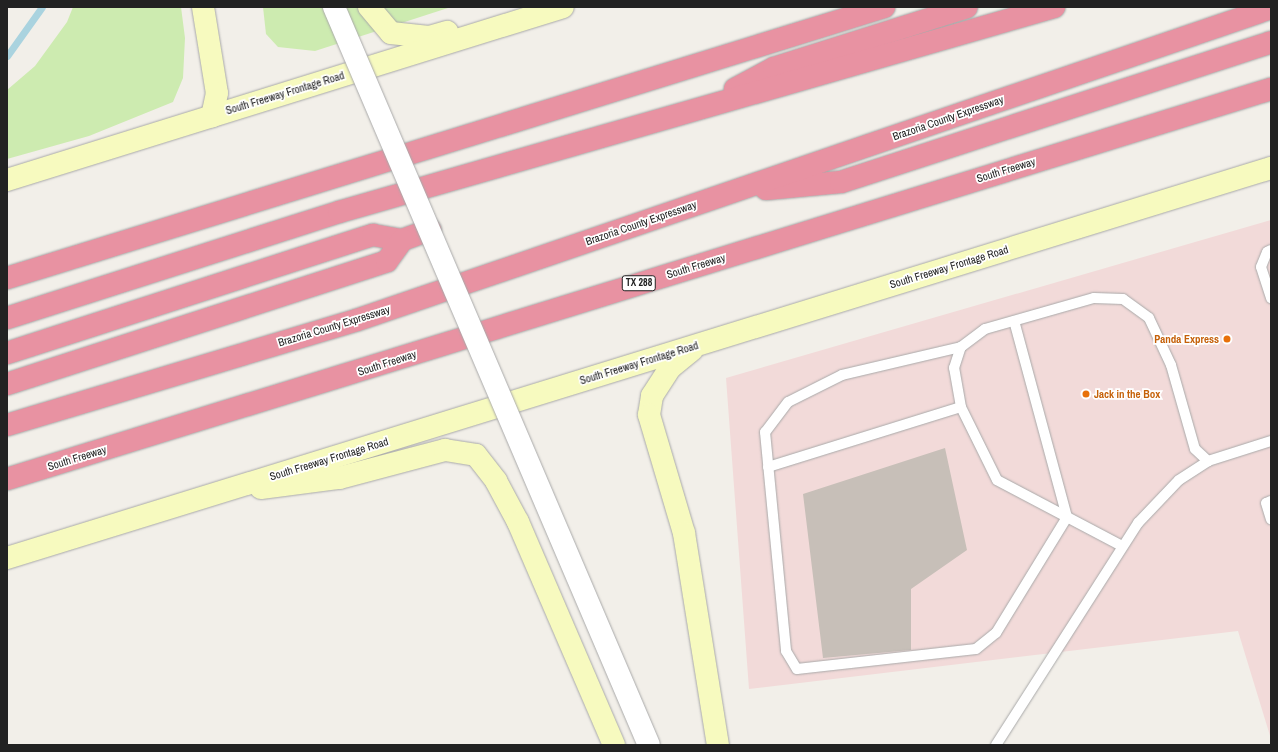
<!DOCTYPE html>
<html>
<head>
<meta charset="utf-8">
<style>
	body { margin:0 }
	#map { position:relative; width:1278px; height:752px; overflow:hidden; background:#f2efe9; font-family:"Archivo Narrow",sans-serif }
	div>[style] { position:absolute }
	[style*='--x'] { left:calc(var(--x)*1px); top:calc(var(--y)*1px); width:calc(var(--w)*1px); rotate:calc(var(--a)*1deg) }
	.commercial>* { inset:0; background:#f2dad9 }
	.grass>* { inset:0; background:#cdebb0 }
	.stream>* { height:7px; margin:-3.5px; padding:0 3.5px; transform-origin:3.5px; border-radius:3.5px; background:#aad3df }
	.building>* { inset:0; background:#c7bfb8 }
	.roads { filter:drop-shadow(0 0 1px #a9a9a9) drop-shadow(0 0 1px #a9a9a9) }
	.service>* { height:10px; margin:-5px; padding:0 5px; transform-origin:5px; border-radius:5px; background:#fff }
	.secondary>* { height:22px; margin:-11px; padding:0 11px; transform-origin:11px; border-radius:11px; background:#f7fabf }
	.motorway>* { height:22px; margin:-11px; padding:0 11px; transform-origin:11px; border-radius:11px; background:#e892a2 }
	.bridges { filter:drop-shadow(0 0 1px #a9a9a9) drop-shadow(0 0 1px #a9a9a9) }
	.tertiary-bridge>* { height:22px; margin:-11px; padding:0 11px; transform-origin:11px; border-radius:11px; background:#fff }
	.dots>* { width:11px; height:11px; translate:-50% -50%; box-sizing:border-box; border:2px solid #fff; border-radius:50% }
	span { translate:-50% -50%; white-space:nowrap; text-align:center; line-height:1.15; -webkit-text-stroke:3.5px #fff; paint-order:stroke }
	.shield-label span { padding:1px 3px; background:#fff; border:1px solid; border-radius:3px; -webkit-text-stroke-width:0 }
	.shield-label { font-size:10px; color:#222; font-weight:700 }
	.street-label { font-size:11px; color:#222 }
	.food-label { font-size:11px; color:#c56008; font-weight:700 }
	.right { translate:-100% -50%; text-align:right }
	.left { translate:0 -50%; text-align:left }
	.frame { position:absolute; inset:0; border:8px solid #222; pointer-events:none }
</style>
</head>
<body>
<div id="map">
	<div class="commercial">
		<div style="clip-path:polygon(1271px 220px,1271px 739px,1238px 631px,749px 689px,726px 378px)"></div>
	</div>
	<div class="grass">
		<div style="clip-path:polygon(73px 7px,181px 7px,185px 38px,183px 78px,173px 102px,89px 136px,7px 159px,7px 90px,35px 66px,67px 22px)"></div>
		<div style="clip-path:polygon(263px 7px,451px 7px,315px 51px,278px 47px,266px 34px)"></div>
	</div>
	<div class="stream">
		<div style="--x:7;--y:56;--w:60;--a:-54.5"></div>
	</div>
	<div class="building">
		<div style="clip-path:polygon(945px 448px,967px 550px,911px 589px,911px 650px,823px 658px,803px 494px)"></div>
	</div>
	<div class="roads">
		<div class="service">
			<div style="--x:1271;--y:250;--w:4;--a:153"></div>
			<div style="--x:1267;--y:252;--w:16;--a:112"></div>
			<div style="--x:1261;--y:267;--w:33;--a:72"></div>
			<div style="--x:961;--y:347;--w:122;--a:166.8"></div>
			<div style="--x:842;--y:375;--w:60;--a:153.4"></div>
			<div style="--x:788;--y:402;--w:38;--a:127"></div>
			<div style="--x:765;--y:432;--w:220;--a:84.5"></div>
			<div style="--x:786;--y:651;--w:21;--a:59"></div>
			<div style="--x:797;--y:669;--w:180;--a:-6.4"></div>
			<div style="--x:976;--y:649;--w:26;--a:-39"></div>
			<div style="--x:996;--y:633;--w:136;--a:-58.5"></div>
			<div style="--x:1067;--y:517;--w:203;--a:-105.1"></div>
			<div style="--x:768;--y:467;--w:202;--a:-17.3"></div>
			<div style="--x:1271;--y:501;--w:5;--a:158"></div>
			<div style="--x:1266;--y:503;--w:17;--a:73"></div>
			<div style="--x:1122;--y:546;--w:141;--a:-152.2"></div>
			<div style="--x:997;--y:480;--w:81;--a:-116.3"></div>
			<div style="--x:961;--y:407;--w:40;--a:-100"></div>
			<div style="--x:954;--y:368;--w:22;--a:-72"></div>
			<div style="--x:961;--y:347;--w:30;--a:-37"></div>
			<div style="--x:985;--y:329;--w:113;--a:-15.9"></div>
			<div style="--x:1094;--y:298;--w:29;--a:2"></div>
			<div style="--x:1123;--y:299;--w:32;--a:36"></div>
			<div style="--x:1149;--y:318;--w:52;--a:64.9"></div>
			<div style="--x:1171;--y:365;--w:87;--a:74.1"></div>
			<div style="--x:1195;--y:449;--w:18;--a:43"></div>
			<div style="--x:996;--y:745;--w:264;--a:-57.4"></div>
			<div style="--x:1138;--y:523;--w:59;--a:-46.4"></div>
			<div style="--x:1179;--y:480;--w:35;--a:-33"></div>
			<div style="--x:1208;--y:461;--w:66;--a:-17.6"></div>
		</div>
		<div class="secondary">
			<div style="--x:203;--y:7;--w:87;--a:80.8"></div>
			<div style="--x:217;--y:93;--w:24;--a:102"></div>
			<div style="--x:369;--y:7;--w:34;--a:50"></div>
			<div style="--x:391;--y:33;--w:38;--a:6"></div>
			<div style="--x:429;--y:37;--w:19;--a:-16"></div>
			<div style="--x:7;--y:180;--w:582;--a:-17.28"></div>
			<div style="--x:692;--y:350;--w:28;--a:141"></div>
			<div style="--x:670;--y:368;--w:33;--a:123"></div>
			<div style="--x:652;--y:396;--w:19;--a:99"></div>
			<div style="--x:649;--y:415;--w:123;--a:73.5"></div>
			<div style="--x:684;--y:533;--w:215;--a:80.9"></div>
			<div style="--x:261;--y:488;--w:79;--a:-7.3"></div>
			<div style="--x:339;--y:478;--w:110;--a:-14.8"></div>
			<div style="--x:445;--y:450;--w:31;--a:9"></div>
			<div style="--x:476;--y:455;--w:33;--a:52"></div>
			<div style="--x:496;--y:481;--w:47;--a:61.8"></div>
			<div style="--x:518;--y:522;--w:243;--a:66.7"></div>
			<div style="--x:7;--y:558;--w:1323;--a:-17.15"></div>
		</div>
		<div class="motorway">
			<div style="--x:735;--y:89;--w:44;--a:-28.3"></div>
			<div style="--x:774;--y:68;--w:202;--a:-17.5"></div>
			<div style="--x:766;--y:189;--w:75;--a:-5.3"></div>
			<div style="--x:841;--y:182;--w:452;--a:-18"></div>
			<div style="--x:7;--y:278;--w:918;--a:-17.17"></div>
			<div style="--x:7;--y:318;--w:349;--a:-17.7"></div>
			<div style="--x:339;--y:212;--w:744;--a:-16"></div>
			<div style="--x:7;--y:353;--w:385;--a:-17.9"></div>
			<div style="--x:373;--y:235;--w:29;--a:10"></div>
			<div style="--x:402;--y:240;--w:30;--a:-20"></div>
			<div style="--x:7;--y:384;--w:399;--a:-17.9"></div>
			<div style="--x:387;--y:261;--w:26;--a:-54"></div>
			<div style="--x:7;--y:425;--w:365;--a:-16.7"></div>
			<div style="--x:357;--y:320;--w:966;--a:-18.85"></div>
			<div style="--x:7;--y:479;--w:1323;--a:-17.15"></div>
		</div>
	</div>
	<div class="bridges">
		<div class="tertiary-bridge">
			<div style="--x:334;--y:7;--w:802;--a:66.89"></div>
		</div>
	</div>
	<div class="dots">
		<div style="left:1227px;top:339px;background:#e8710a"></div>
		<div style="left:1086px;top:394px;background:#e8710a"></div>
	</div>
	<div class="shield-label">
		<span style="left:639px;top:283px">TX 288</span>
	</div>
	<div class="street-label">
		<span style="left:285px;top:93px;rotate:-17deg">South Freeway Frontage Road</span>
		<span style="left:948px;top:118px;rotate:-19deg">Brazoria County Expressway</span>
		<span style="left:1006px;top:170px;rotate:-17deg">South Freeway</span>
		<span style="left:641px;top:223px;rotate:-19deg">Brazoria County Expressway</span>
		<span style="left:696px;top:266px;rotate:-17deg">South Freeway</span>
		<span style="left:949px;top:267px;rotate:-17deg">South Freeway Frontage Road</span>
		<span style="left:334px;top:326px;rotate:-17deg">Brazoria County Expressway</span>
		<span style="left:387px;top:363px;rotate:-18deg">South Freeway</span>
		<span style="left:639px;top:363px;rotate:-17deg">South Freeway Frontage Road</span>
		<span style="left:77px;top:458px;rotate:-17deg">South Freeway</span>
		<span style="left:329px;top:459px;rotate:-17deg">South Freeway Frontage Road</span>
	</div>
	<div class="food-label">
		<span class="right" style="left:1219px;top:339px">Panda Express</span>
		<span class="left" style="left:1094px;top:394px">Jack in the Box</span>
	</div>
	<div class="frame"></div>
</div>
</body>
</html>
